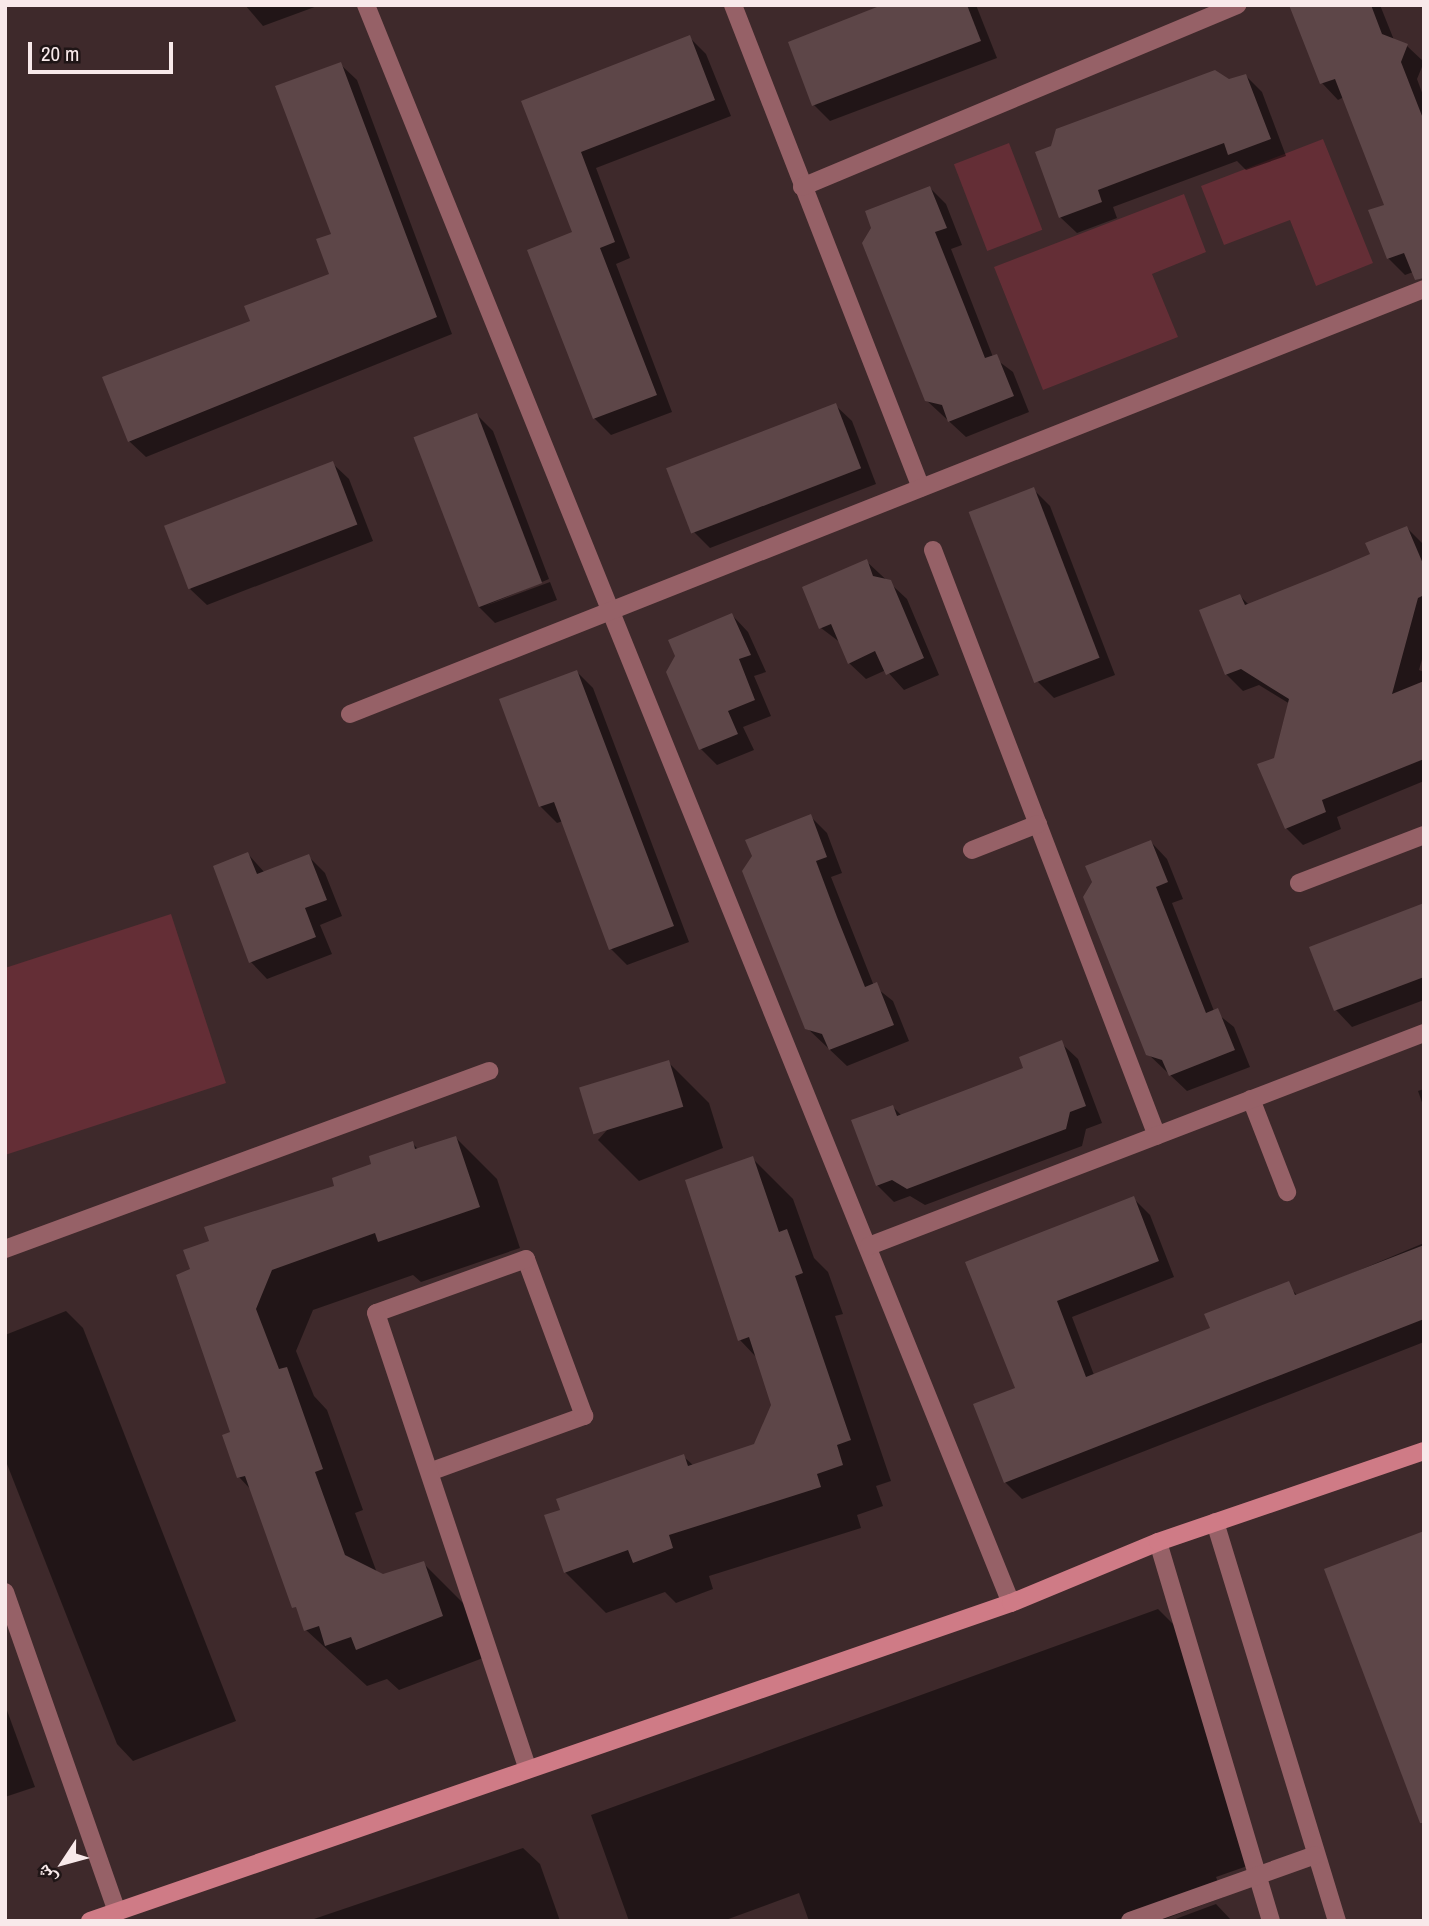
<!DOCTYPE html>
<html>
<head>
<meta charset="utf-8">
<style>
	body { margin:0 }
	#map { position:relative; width:1429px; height:1926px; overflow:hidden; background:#3e292b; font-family:"Archivo Narrow","Noto Naskh Arabic",sans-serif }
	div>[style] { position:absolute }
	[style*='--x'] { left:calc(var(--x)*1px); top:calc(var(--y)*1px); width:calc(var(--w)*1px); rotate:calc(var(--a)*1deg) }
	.green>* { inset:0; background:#642e36; transform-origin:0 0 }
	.shadow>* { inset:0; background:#0007 }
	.building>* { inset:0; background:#5d4648; transform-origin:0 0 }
	.minor>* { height:18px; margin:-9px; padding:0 9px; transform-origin:9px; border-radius:9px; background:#966167 }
	.secondary>* { height:18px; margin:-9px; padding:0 9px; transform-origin:9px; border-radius:9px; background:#cf7b86 }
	span { translate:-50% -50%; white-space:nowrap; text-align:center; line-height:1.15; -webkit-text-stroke:5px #1f1516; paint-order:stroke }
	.frame { position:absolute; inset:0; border:7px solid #f8e9ea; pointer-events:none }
	.north { position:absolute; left:28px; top:1828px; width:70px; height:70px; -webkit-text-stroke:5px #1f1516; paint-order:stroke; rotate:234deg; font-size:19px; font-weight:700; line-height:28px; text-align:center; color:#f8e9ea }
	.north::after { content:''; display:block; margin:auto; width:24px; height:32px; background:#f8e9ea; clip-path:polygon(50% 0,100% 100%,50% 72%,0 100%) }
	.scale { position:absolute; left:28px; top:42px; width:145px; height:32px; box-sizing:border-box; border:4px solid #f8e9ea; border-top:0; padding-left:9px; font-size:21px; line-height:24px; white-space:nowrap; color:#f8e9ea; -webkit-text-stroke:5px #1f1516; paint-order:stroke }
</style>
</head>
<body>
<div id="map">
	<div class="green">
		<div style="clip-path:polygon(1323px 139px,1373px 263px,1316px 286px,1290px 220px,1224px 245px,1201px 186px)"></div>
		<div style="left:1009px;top:143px;width:93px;height:59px;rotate:69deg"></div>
		<div style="clip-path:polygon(1184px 194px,1206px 252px,1152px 274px,1178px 337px,1043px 390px,994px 267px)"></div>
		<div style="clip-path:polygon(171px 914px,226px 1083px,5px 1155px,5px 968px)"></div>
	</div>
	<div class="shadow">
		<div style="clip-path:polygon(245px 5px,320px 5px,263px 26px)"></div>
		<div style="clip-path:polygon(887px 5px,976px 5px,997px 58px,830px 121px,814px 105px)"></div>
		<div style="clip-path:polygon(1291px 5px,1380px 5px,1394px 40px,1407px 46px,1424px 62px,1417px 79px,1424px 98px,1424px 268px,1405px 275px,1388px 258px,1386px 206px,1344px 97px,1338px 100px,1322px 83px)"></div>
		<div style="clip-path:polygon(690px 38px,706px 54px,731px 116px,596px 168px,630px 258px,616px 264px,672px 412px,611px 435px,594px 418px,575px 233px,524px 102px)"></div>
		<div style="clip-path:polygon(340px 64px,357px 80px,452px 334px,146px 457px,129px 441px,252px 322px,332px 275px)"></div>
		<div style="clip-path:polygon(1246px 76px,1262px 92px,1286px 156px,1246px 170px,1237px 161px,1113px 207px,1117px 218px,1077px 233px,1060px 217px,1229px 81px)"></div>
		<div style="clip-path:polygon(930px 188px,946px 204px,962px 245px,951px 249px,993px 357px,1013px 372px,1029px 412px,966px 437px,926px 400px)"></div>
		<div style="clip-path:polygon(835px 405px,852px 421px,876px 484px,710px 548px,693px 531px)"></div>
		<div style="clip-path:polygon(477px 415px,493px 431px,549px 579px,485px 606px,550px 582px,557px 600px,495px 623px,478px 606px)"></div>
		<div style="clip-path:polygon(332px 463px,349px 479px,373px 541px,207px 605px,190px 589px)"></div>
		<div style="clip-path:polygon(1033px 489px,1050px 506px,1115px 675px,1054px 698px,1037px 681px)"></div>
		<div style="clip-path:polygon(1407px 528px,1424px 545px,1424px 652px,1419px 670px,1424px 672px,1424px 781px,1337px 817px,1341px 829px,1303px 845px,1286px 828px,1275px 759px,1290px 704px,1259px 685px,1243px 691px,1226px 674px,1240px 596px,1249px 605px,1373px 555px)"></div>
		<div style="clip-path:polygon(866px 561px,907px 599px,939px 675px,904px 690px,886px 670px,866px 679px,849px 663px,841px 643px,821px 628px)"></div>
		<div style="clip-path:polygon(732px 615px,748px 632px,766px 672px,754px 676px,771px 716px,743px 727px,754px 750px,717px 765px,701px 749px)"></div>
		<div style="clip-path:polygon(577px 672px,593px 688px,689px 942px,627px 965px,611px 949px,563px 821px,557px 823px,540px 806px)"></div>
		<div style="clip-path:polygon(810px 816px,827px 833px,842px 873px,831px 877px,874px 986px,893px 1001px,909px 1041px,847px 1066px,807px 1028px)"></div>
		<div style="clip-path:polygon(1151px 842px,1167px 859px,1183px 899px,1172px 903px,1214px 1011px,1234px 1027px,1250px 1067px,1187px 1091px,1148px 1054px)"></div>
		<div style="clip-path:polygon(248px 854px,265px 873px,308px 856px,325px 873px,342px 916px,320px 925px,332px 954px,267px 979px,251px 962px)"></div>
		<div style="clip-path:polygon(1424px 905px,1424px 1000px,1352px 1027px,1336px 1010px)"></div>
		<div style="clip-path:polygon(1061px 1043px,1078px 1059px,1102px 1123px,1086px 1129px,1082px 1146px,925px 1205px,910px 1196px,894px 1202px,877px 1185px,893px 1107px,902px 1116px,1026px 1069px)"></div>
		<div style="clip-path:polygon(668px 1062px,709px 1103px,723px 1148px,639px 1181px,598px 1140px)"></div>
		<div style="clip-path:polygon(1424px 1089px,1424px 1108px,1418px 1091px)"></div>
		<div style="clip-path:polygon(456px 1138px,497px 1179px,520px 1248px,421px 1282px,413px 1275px,313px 1310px,296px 1351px,314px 1396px,327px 1410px,363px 1510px,355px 1513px,377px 1573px,382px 1576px,423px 1563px,464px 1604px,483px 1658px,399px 1690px,387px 1679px,367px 1686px,306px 1630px,253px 1492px,239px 1477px,232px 1432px,192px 1270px,211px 1242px,336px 1187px,412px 1143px,419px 1150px)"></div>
		<div style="clip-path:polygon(752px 1158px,793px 1199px,814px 1258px,828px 1272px,843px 1314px,835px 1316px,891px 1481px,876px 1486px,883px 1506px,857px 1515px,861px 1528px,709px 1576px,713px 1589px,676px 1603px,665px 1592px,606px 1613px,565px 1572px,562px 1511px,683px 1456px,694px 1466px,755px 1445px,773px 1405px,757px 1358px,740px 1340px)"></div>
		<div style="clip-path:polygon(1134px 1199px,1150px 1215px,1174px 1277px,1072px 1317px,1094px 1375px,1213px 1329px,1291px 1289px,1298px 1296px,1424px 1243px,1424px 1342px,1022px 1499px,1005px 1482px,1017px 1389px,967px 1263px)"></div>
		<div style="clip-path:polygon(66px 1311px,83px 1328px,236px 1721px,133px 1761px,117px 1744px,5px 1459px,5px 1335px)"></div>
		<div style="clip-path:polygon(1158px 1609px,1175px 1626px,1253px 1864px,1216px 1877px,1224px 1897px,1159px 1921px,809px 1921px,799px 1893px,723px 1921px,629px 1921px,591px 1815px)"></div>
		<div style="clip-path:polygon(5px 1705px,35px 1787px,5px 1797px)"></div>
		<div style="clip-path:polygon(523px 1848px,540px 1864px,560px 1921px,308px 1921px)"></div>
		<div style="clip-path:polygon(1216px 1904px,1232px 1921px,1170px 1921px)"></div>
	</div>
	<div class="building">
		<div style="clip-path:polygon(882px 5px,967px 5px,981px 41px,812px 106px,788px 42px)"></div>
		<div style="clip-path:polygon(1289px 5px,1371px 5px,1382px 34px,1408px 44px,1401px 62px,1424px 121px,1424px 278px,1415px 280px,1404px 253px,1387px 259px,1368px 210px,1384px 205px,1335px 79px,1320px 84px)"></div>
		<div style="clip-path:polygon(690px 35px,715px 100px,581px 152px,615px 242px,600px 248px,657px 395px,593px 419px,527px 250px,572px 232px,521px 101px)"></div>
		<div style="clip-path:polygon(341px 62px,437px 317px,128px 442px,102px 377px,250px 321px,244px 306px,329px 274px,316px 239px,331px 234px,275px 86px)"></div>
		<div style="clip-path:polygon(1215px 70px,1229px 79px,1246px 74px,1271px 139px,1228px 155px,1224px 143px,1148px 171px,1098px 190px,1102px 202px,1059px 218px,1035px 152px,1051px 146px,1056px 129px)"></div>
		<div style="clip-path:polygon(930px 186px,947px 228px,935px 232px,965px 307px,985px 358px,997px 354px,1014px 396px,948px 422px,942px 405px,925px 401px,862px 243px,871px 228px,865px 211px)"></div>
		<div style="left:836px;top:403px;width:70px;height:182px;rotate:69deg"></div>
		<div style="left:477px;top:413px;width:182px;height:68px;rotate:69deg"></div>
		<div style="left:333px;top:461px;width:68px;height:181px;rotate:69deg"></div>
		<div style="left:1034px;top:487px;width:183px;height:70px;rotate:69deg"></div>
		<div style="clip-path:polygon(1407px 526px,1424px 566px,1424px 595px,1418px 598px,1392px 694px,1424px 681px,1424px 759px,1322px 800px,1326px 812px,1285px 829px,1257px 764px,1274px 758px,1289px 699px,1241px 669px,1225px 675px,1199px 610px,1240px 594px,1245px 605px,1330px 571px,1370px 554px,1365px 543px)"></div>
		<div style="clip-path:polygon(867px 559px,873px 576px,891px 580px,924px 658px,886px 675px,875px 651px,848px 664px,831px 624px,819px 629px,802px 587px)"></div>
		<div style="clip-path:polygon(732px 613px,751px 655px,739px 659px,755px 700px,728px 711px,738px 734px,699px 750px,666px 672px,675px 656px,668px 640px)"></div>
		<div style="clip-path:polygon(577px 670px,674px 926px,609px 950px,554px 802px,539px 807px,499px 699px)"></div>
		<div style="clip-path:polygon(811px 814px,827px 857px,816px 861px,837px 917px,865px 987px,877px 982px,894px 1025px,829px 1050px,822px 1034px,805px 1029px,742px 871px,752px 856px,745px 840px)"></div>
		<div style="clip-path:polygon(1151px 840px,1168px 882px,1156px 887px,1206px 1013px,1218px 1008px,1235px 1050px,1169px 1076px,1162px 1060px,1146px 1055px,1083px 897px,1092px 882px,1085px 866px)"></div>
		<div style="clip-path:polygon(248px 852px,257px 874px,309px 854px,327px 900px,305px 908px,316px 937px,249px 963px,213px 866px)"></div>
		<div style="clip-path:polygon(1424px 903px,1424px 977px,1334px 1011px,1309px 947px)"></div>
		<div style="clip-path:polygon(1062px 1040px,1086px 1106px,1070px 1112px,1066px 1129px,907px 1189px,892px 1180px,876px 1186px,851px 1120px,893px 1105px,897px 1116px,971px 1088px,1023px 1068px,1019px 1057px)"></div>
		<div style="left:669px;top:1060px;width:49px;height:94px;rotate:73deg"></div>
		<div style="clip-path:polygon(456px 1136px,480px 1207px,378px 1242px,375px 1233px,272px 1270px,256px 1309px,279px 1369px,287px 1367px,323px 1469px,315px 1472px,345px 1555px,383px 1574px,424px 1561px,443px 1616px,356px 1650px,351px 1637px,325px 1646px,319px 1626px,304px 1631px,296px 1607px,292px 1608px,245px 1476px,237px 1478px,222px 1435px,230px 1432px,176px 1275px,190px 1269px,183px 1250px,209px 1241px,204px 1227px,334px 1186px,332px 1178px,371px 1164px,369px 1156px,413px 1141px,415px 1149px)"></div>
		<div style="clip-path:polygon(753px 1156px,779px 1232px,787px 1229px,803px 1273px,795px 1276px,851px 1440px,837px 1445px,843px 1465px,817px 1474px,821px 1487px,669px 1535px,673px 1548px,633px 1563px,628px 1550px,564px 1573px,544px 1515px,560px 1510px,556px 1499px,684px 1454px,688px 1466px,754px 1444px,771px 1405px,749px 1337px,738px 1341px,685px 1180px)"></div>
		<div style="clip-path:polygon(1134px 1196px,1159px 1261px,1057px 1301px,1086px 1377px,1210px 1328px,1204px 1314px,1289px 1281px,1295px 1295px,1424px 1245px,1424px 1319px,1004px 1483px,973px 1404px,1015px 1388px,965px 1262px)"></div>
		<div style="clip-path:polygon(1424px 1531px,1424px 1823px,1420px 1823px,1324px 1569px)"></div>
	</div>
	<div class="minor">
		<div style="--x:366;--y:5;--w:1723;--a:68.02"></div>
		<div style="--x:733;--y:5;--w:518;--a:68.73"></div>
		<div style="--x:802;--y:187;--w:472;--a:-22.7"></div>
		<div style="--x:933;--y:550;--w:627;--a:69.08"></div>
		<div style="--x:350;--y:714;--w:1155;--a:-21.59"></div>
		<div style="--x:972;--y:850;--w:71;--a:-21.5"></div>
		<div style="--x:1299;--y:883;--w:134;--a:-21"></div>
		<div style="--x:1251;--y:1099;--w:100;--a:68.8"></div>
		<div style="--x:869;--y:1246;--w:594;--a:-21"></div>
		<div style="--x:5;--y:1249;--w:516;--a:-20.19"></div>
		<div style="--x:432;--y:1471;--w:162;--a:-19.9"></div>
		<div style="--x:584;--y:1416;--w:167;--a:-110.3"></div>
		<div style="--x:526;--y:1259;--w:159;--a:160.2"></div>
		<div style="--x:376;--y:1313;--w:481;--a:71.6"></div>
		<div style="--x:1215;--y:1522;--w:417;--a:73"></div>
		<div style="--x:1158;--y:1542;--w:395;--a:73.4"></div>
		<div style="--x:5;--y:1592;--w:338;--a:70.7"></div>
		<div style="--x:1130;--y:1921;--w:196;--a:-19.6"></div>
	</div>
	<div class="secondary">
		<div style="--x:90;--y:1921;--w:974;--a:-19.05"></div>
		<div style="--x:1011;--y:1603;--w:159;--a:-22.5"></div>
		<div style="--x:1158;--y:1542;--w:281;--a:-18.9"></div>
	</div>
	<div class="frame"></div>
	<div class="north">ش</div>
	<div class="scale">20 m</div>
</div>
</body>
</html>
